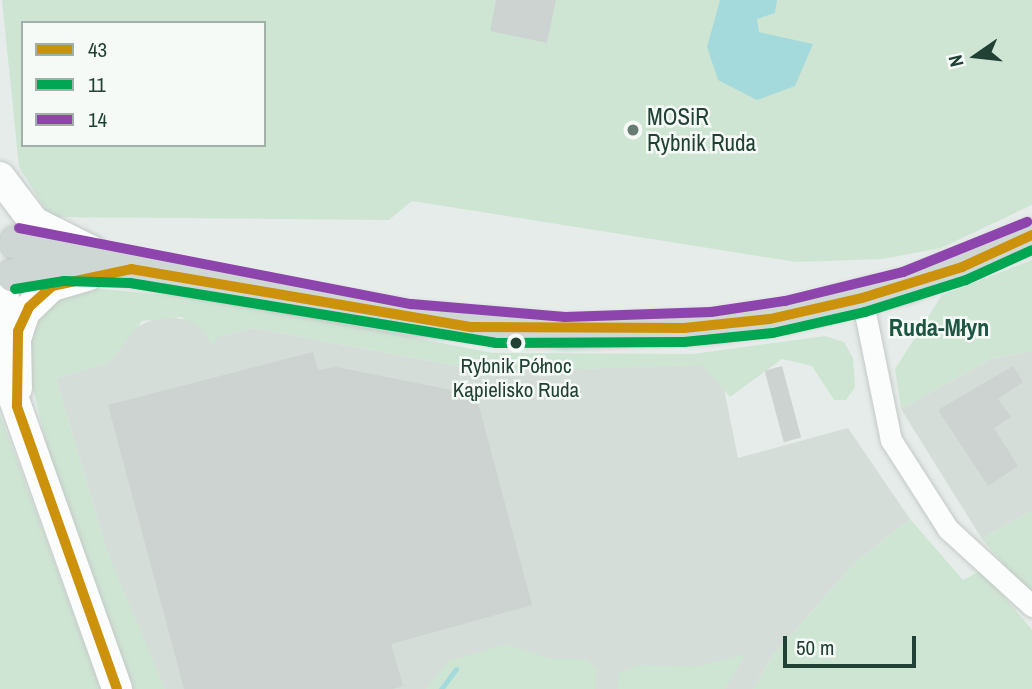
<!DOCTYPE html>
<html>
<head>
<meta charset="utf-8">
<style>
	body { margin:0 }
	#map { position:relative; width:1032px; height:689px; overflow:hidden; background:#e6ece9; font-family:"Archivo Narrow",sans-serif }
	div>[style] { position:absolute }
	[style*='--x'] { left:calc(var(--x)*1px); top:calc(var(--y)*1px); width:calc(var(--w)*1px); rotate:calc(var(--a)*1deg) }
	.built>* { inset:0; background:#d4ddd8 }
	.green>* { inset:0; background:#cfe5d4 }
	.water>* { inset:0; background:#a5dadc }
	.stream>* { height:5px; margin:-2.5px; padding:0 2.5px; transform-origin:2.5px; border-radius:2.5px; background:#a5dadc }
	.building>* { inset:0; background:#cdd3d0; transform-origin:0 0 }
	.roads { filter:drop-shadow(0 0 2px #c3c9c6) drop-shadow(0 0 2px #c3c9c6) }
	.minor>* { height:21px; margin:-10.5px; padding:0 10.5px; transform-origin:10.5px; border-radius:10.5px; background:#fbfcfc }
	.secondary>* { height:30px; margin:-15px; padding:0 15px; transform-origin:15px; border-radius:15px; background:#fbfcfc }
	.primary>* { height:33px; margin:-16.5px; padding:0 16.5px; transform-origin:16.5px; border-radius:16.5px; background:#ced7d4 }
	.bus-1>* { height:10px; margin:-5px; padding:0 5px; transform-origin:5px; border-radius:5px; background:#cc920b }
	.bus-2>* { height:10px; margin:-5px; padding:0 5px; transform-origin:5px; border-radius:5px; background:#00a651 }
	.bus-3>* { height:10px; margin:-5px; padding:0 5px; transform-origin:5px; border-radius:5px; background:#8e44ad }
	.dots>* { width:19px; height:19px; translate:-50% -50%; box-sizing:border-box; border:4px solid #f5faf7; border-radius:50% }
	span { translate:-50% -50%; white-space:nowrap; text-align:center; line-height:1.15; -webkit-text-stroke:5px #f5faf7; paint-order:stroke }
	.bus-label { font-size:21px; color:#224135 }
	.poi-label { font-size:23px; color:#224135 }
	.left { translate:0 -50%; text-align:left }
	.neighbourhood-label { font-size:24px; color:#1c5541; font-weight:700 }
	.legend { position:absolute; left:21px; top:21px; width:245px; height:126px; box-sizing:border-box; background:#f5faf7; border:2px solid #a1b0a9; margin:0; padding:9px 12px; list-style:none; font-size:21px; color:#224135 }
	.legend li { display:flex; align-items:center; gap:14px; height:35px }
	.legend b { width:35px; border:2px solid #a1b0a9 }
	.north { position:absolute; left:941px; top:21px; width:70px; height:70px; -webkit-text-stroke:5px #f5faf7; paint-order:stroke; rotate:256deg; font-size:19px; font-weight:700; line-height:28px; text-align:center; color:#224135 }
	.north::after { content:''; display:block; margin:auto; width:24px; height:32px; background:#224135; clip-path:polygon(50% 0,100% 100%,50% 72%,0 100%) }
	.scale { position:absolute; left:783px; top:636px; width:133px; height:32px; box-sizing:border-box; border:4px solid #224135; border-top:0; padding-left:9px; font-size:21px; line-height:24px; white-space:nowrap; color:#224135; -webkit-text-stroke:5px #f5faf7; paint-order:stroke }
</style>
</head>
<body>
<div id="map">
	<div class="built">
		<div style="clip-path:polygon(162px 316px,189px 320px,217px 337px,254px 328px,489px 372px,719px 364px,738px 458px,848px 428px,910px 519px,855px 563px,773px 655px,753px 689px,159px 689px,107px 551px,56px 378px,109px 363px,131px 329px)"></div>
		<div style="clip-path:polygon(1032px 351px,1032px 510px,982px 539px,901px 409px,991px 359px)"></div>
	</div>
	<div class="green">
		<div style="clip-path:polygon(evenodd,2px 0,1032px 0,1032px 205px,941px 248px,883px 259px,796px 262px,412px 201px,389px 220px,50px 217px,19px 167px,2px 0,23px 23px,264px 23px,264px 145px,23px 145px,23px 23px)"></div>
		<div style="clip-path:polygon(1032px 260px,1032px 351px,991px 359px,901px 409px,895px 369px,942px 295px)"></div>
		<div style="clip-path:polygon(83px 287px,235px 302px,492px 353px,692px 354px,825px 336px,844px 342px,853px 358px,855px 387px,846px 400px,834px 400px,812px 366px,782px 359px,730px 397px,702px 365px,489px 372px,254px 328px,218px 337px,212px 345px,201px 328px,181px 317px,142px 321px,109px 363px,56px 378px,107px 551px,165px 689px,126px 689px,61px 503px,28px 368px,31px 322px,50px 302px)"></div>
		<div style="clip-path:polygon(0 414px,101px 689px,0 689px)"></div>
		<div style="clip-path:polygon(1032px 510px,1032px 597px,982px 539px)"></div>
		<div style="clip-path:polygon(910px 519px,963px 580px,982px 570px,1032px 630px,1032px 689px,753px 689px,773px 655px,855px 563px)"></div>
		<div style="clip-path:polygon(506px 644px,551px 659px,585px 659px,597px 669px,595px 689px,426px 689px,447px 662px)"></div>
		<div style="clip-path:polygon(746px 654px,725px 689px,618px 689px,619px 673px,640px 665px,695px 667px)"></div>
	</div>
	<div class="water">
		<div style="clip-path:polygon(720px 0,777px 0,775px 13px,757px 19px,759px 32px,813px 44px,795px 86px,757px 100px,718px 80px,707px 47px)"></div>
	</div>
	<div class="stream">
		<div style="--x:441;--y:689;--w:25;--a:-53"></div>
	</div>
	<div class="building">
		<div style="clip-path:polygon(496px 0,556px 0,547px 43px,490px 31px)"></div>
		<div style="clip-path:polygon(313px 352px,318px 370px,336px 367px,476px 395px,532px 605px,391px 644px,403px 686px,393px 689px,184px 689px,108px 405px)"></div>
		<div style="left:782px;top:366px;width:74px;height:18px;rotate:75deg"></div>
		<div style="clip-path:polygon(1013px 366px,1023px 382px,998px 399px,1011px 417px,994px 428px,1018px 466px,988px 486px,938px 410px)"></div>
	</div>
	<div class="roads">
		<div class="minor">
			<div style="--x:862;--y:298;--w:145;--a:78.5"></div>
			<div style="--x:891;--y:440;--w:106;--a:57.4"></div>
			<div style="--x:948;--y:529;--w:114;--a:42.5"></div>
		</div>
		<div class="secondary">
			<div style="--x:0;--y:177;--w:56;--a:52.9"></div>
			<div style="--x:34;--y:222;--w:65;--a:26.6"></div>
			<div style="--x:3;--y:286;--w:65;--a:85.6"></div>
			<div style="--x:0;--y:360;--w:349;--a:70.4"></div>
			<div style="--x:17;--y:388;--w:49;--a:-91.2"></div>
			<div style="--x:16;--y:339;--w:28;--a:-72"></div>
			<div style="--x:25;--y:312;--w:37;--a:-44"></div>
			<div style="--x:52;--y:286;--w:37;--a:-16"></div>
		</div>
		<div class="primary">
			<div style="--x:16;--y:242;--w:118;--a:13.2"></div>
			<div style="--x:131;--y:269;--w:282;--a:10"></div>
			<div style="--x:409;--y:318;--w:157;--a:4.8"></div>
			<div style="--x:565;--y:331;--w:147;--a:-1.9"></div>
			<div style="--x:712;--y:326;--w:77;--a:-8.2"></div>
			<div style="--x:788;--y:315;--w:123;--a:-14.1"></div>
			<div style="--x:907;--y:285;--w:135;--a:-21.8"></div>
			<div style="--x:13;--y:275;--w:67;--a:-6"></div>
		</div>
	</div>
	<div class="bus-1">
		<div style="--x:117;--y:689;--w:300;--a:-109.5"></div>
		<div style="--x:17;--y:406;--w:75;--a:-89.2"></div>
		<div style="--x:18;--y:331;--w:26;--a:-65"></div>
		<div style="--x:29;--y:307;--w:31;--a:-42"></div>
		<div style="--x:52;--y:286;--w:81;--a:-12.1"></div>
		<div style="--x:131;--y:269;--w:346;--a:9.7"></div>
		<div style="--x:472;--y:327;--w:212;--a:0.3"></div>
		<div style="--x:684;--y:328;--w:86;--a:-6"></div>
		<div style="--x:770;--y:319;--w:94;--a:-12.9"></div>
		<div style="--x:862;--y:298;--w:105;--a:-17.2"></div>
		<div style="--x:962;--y:267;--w:77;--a:-24.6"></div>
	</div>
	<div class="bus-2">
		<div style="--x:15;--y:289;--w:50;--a:-9.3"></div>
		<div style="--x:64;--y:281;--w:66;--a:1.7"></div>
		<div style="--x:130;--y:283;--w:370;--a:9.3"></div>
		<div style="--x:495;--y:343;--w:189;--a:-0.3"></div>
		<div style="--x:684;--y:342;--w:89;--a:-5.8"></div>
		<div style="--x:773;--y:333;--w:94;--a:-12.9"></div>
		<div style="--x:865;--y:312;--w:106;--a:-17.6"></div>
		<div style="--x:966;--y:280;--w:72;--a:-24.4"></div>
	</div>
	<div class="bus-3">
		<div style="--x:19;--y:228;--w:399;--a:11"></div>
		<div style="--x:411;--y:304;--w:155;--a:4.8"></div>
		<div style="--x:565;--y:317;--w:146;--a:-2"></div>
		<div style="--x:711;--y:312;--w:75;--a:-8.5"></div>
		<div style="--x:785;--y:301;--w:122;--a:-13.8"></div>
		<div style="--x:903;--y:272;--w:134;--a:-22"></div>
	</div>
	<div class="dots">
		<div style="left:633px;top:130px;background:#677d74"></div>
		<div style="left:516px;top:343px;background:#224135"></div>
	</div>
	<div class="bus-label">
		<span style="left:516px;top:378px">Rybnik Północ<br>Kąpielisko Ruda</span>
	</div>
	<div class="poi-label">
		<span class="left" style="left:647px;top:130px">MOSiR<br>Rybnik Ruda</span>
	</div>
	<div class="neighbourhood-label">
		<span style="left:939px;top:328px">Ruda-Młyn</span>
	</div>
	<ul class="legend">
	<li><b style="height:9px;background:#cc920b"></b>43</li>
	<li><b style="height:9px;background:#00a651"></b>11</li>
	<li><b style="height:9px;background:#8e44ad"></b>14</li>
	</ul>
	<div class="north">N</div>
	<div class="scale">50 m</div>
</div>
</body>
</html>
